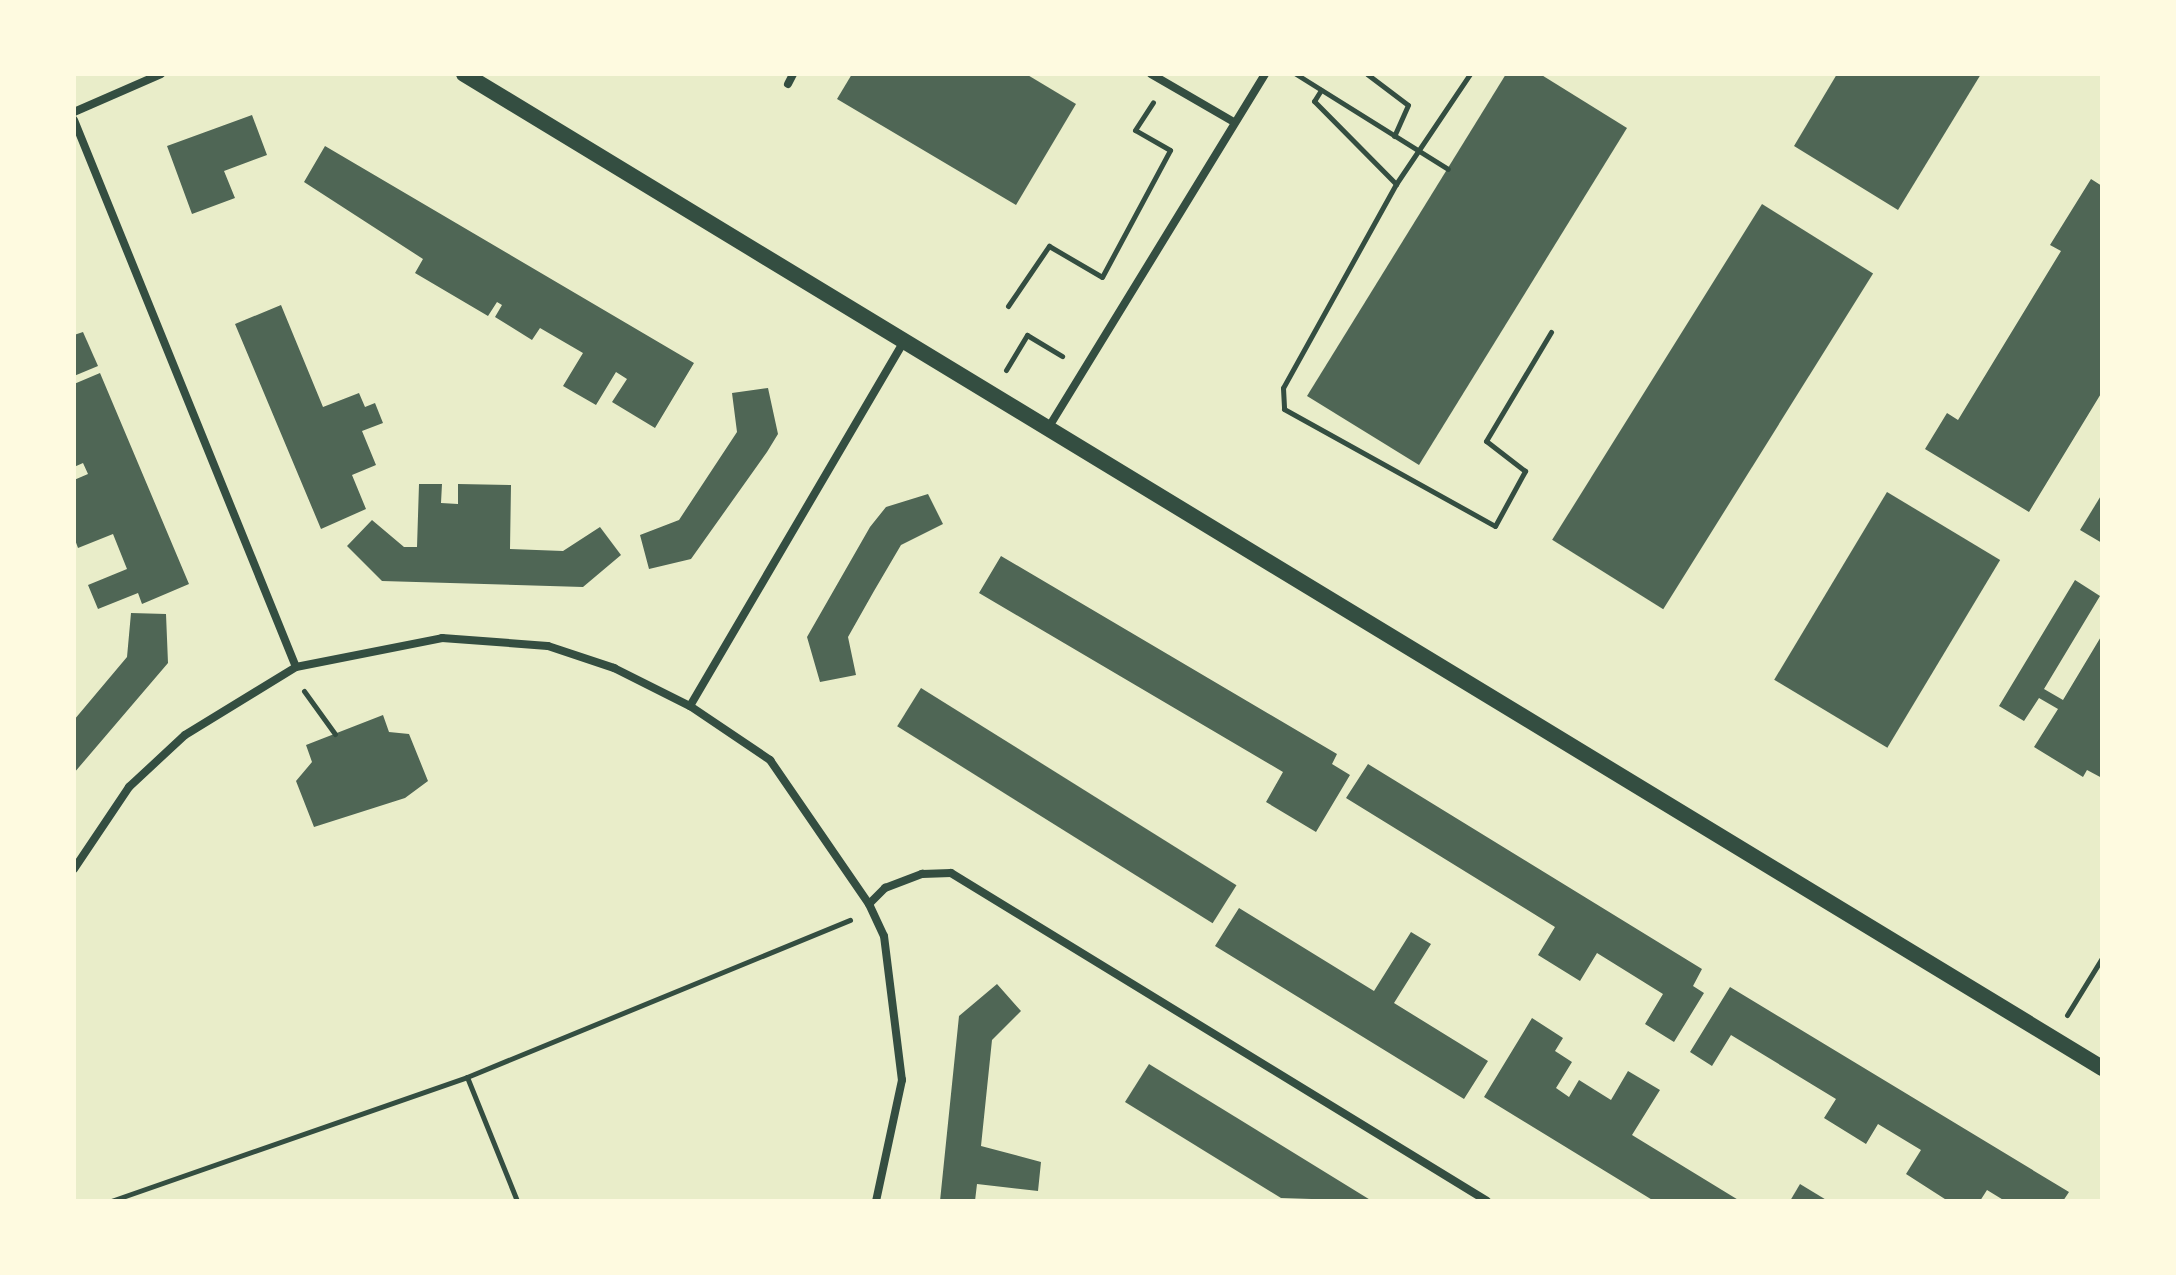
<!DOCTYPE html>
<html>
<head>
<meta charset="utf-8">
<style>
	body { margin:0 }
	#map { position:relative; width:2176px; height:1275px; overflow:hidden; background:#e9edc9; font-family:Rubik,sans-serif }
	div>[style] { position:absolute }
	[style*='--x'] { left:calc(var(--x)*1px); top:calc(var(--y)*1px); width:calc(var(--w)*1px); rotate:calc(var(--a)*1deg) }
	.building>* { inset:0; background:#4f6655; transform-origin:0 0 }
	.path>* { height:5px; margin:-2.5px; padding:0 2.5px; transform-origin:2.5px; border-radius:2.5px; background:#344e41 }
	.minor>* { height:8px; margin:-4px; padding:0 4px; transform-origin:4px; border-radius:4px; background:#344e41 }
	.secondary>* { height:16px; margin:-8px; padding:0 8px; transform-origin:8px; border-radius:8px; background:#344e41 }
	span { translate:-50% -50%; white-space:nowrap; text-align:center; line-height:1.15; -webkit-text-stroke:8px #fefae0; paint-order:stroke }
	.frame { position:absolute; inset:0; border:76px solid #fefae0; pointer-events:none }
</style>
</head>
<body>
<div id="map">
	<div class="building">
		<div style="clip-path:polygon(852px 74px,1026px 74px,1076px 104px,1016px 205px,837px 99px)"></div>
		<div style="clip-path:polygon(1506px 74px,1540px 74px,1627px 128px,1419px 465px,1307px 396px)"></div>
		<div style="clip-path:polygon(1837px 74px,1981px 74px,1898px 210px,1794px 146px)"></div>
		<div style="clip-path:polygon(252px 115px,267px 155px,224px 171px,235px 198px,192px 214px,167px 146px)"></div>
		<div style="clip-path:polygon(325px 146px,694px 363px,655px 428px,612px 402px,627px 379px,616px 372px,596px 405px,563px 386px,583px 353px,540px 328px,532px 340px,495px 317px,502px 305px,497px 302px,488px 316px,415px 273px,423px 259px,304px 182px)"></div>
		<div style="clip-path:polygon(2091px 179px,2102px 186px,2102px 392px,2029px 512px,1925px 449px,1947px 413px,1958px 420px,2061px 251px,2050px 245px)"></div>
		<div style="left:1762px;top:204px;width:131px;height:396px;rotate:32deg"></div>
		<div style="clip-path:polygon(281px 305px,323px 407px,359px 393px,365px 407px,375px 403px,383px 423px,362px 431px,376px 465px,352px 475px,366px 509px,321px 529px,235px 324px)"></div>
		<div style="clip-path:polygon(83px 332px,98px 366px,74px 376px,74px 335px)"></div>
		<div style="clip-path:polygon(100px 373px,189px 584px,142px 604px,138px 593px,98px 609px,88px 585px,127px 569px,113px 534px,78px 548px,74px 537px,74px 480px,88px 474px,83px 463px,74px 467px,74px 384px)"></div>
		<div style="clip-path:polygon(768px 388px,778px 434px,767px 452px,691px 559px,649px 569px,640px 535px,679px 520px,737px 432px,732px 393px)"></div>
		<div style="clip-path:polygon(419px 484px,442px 484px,441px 503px,458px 504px,458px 484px,511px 485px,510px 549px,563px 551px,600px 527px,621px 555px,583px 587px,382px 581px,347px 546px,372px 520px,404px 547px,417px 547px)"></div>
		<div style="left:1887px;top:492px;width:132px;height:219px;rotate:31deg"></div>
		<div style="clip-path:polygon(928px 494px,943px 524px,901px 545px,874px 591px,848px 637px,856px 675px,820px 682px,807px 637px,870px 527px,886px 507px)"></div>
		<div style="clip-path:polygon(2102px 494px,2102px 543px,2080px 530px)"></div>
		<div style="clip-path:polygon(1001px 556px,1337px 754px,1332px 764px,1350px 775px,1316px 832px,1266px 802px,1283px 772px,979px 593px)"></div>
		<div style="clip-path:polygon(2075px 580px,2100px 596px,2044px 689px,2063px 700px,2102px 635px,2102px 778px,2087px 770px,2083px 777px,2034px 747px,2058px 709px,2039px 698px,2024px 721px,1999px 706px)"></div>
		<div style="clip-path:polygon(131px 613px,166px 614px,168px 663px,74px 773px,74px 720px,127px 657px)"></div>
		<div style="left:921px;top:688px;width:372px;height:45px;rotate:32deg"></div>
		<div style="clip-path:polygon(383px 715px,389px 732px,409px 734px,428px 781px,405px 798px,314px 827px,296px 781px,312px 762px,306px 745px)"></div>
		<div style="clip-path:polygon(1368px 764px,1702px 969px,1693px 986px,1704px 993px,1674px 1042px,1645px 1024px,1663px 994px,1597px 953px,1580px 981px,1538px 955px,1555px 927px,1346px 798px)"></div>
		<div style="clip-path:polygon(1239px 908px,1374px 991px,1411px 932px,1431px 944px,1394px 1003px,1488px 1061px,1464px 1099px,1215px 946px)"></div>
		<div style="clip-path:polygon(997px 984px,1021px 1011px,992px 1040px,981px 1146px,1041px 1162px,1038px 1191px,977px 1184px,975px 1201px,940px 1201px,959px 1016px)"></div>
		<div style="clip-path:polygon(1730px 987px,2069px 1192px,2063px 1201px,2005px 1201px,1987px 1190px,1980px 1201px,1948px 1201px,1906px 1174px,1921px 1150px,1878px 1124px,1866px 1144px,1824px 1118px,1836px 1099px,1731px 1035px,1712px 1066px,1690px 1052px)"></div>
		<div style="clip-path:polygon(1532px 1018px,1563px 1038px,1555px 1051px,1572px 1062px,1556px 1088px,1569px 1097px,1579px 1080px,1611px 1100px,1628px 1071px,1660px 1090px,1632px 1135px,1740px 1201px,1654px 1201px,1484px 1097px)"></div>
		<div style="clip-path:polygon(1149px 1064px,1242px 1121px,1372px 1201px,1281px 1198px,1125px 1102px)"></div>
		<div style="clip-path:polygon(1800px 1184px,1828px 1201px,1790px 1201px)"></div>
	</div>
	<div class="path">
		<div style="--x:1296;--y:74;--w:179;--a:32"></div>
		<div style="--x:1367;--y:74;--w:51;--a:37.1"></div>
		<div style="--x:1408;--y:105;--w:34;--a:114"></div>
		<div style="--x:1321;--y:90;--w:13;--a:122"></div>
		<div style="--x:1314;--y:101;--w:117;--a:45.3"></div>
		<div style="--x:1396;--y:184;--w:133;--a:-56.1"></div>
		<div style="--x:1396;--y:184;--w:233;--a:119"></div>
		<div style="--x:1283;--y:388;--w:21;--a:87"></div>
		<div style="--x:1284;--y:409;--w:241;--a:29"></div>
		<div style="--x:1495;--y:526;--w:63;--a:-61.4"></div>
		<div style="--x:1525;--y:471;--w:49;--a:-142.4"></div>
		<div style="--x:1486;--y:441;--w:127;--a:-59.2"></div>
		<div style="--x:1008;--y:306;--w:73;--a:-55.7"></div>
		<div style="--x:1049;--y:246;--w:61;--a:30.3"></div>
		<div style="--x:1102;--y:277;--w:144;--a:-61.8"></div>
		<div style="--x:1170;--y:150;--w:40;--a:-150.3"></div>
		<div style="--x:1135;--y:130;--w:33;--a:-57"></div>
		<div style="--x:1006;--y:370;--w:41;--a:-59"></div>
		<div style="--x:1027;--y:335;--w:41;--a:31"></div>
		<div style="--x:304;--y:691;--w:53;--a:54.2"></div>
		<div style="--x:2067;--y:1015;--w:67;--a:-58.4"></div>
		<div style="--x:467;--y:1077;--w:134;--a:68"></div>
		<div style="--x:111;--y:1201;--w:377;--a:-19.2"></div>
		<div style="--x:467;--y:1077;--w:414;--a:-22.3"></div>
	</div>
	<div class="minor">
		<div style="--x:1151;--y:74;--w:94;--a:30.1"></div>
		<div style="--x:788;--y:84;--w:11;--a:-63"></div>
		<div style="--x:74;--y:112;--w:95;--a:-23.6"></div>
		<div style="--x:74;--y:120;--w:590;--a:67.91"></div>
		<div style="--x:1047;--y:430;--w:417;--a:-58.5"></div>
		<div style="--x:690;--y:706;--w:421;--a:-59.6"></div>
		<div style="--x:74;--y:869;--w:99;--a:-56.1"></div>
		<div style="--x:129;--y:787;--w:76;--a:-42.9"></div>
		<div style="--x:185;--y:735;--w:130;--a:-31.5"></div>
		<div style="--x:296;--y:667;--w:149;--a:-11.2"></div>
		<div style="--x:442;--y:638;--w:106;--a:4.3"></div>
		<div style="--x:548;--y:646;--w:70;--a:18.4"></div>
		<div style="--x:614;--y:668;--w:85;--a:26.6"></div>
		<div style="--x:690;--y:706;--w:97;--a:34"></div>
		<div style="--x:770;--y:760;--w:175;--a:55.5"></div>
		<div style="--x:869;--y:904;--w:35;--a:65"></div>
		<div style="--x:884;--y:936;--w:145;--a:82.9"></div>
		<div style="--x:902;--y:1080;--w:124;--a:102.1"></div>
		<div style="--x:869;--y:904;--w:23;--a:-45"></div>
		<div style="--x:885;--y:888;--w:40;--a:-21"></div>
		<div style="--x:922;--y:874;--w:29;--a:-2"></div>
		<div style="--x:951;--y:873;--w:628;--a:31.46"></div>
	</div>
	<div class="secondary">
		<div style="--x:464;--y:74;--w:1916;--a:31.25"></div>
	</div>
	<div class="frame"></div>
</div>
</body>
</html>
